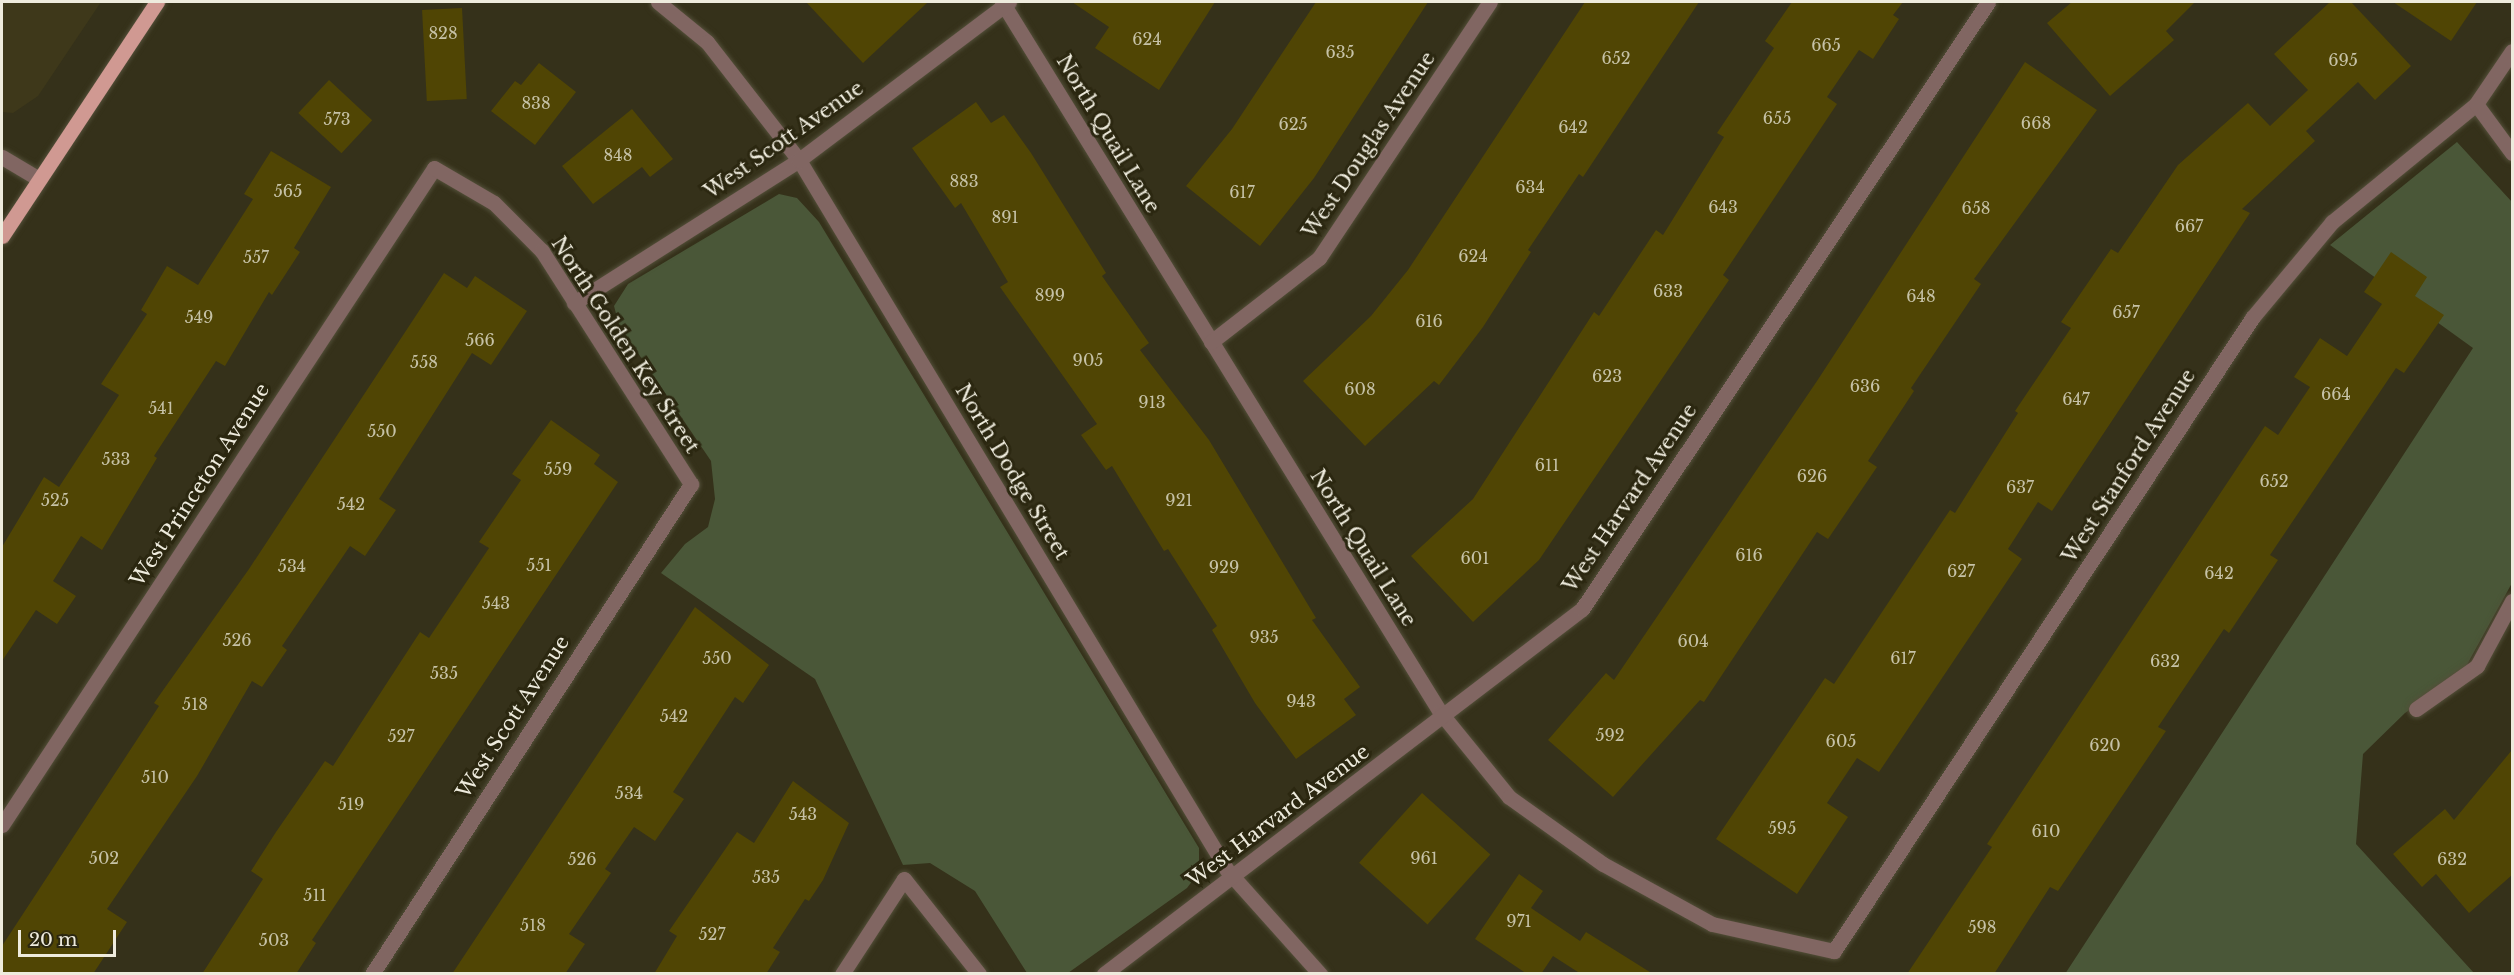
<!DOCTYPE html>
<html>
<head>
<meta charset="utf-8">
<style>
	body { margin:0 }
	#map { position:relative; width:2514px; height:975px; overflow:hidden; background:#35311a; font-family:"Libre Baskerville",serif }
	div>[style] { position:absolute }
	[style*='--x'] { left:calc(var(--x)*1px); top:calc(var(--y)*1px); width:calc(var(--w)*1px); rotate:calc(var(--a)*1deg) }
	.built>* { inset:0; background:#3e381a }
	.green>* { inset:0; background:#4a5738 }
	.building>* { inset:0; background:#504504; transform-origin:0 0 }
	.roads { filter:drop-shadow(0 0 2px #534f39) drop-shadow(0 0 2px #534f39) }
	.minor>* { height:15px; margin:-7.5px; padding:0 7.5px; transform-origin:7.5px; border-radius:7.5px; background:#816662 }
	.major>* { height:15px; margin:-7.5px; padding:0 7.5px; transform-origin:7.5px; border-radius:7.5px; background:#d09992 }
	span { translate:-50% -50%; white-space:nowrap; text-align:center; line-height:1.15; -webkit-text-stroke:6px #2b2710; paint-order:stroke }
	.number-label { font-size:16px; color:#c6c2a7 }
	.number-label span { -webkit-text-stroke-width:0 }
	.street-label { font-size:20px; color:#eeebdd }
	.frame { position:absolute; inset:0; border:3px solid #eeebdd; pointer-events:none }
	.scale { position:absolute; left:18px; top:930px; width:98px; height:27px; box-sizing:border-box; border:3px solid #eeebdd; border-top:0; padding-left:8px; font-size:18px; line-height:21px; white-space:nowrap; color:#eeebdd; -webkit-text-stroke:4px #2b2710; paint-order:stroke }
</style>
</head>
<body>
<div id="map">
	<div class="built">
		<div style="clip-path:polygon(2px 2px,101px 2px,38px 96px,13px 113px,2px 112px)"></div>
	</div>
	<div class="green">
		<div style="clip-path:polygon(2457px 142px,2512px 202px,2512px 583px,2463px 672px,2405px 713px,2363px 754px,2356px 844px,2474px 973px,2065px 974px,2473px 348px,2330px 245px)"></div>
		<div style="clip-path:polygon(779px 194px,797px 198px,819px 222px,1199px 848px,1199px 872px,1187px 888px,1068px 973px,1027px 973px,975px 891px,930px 863px,903px 865px,815px 679px,661px 573px,685px 544px,708px 527px,715px 499px,711px 461px,619px 325px,614px 306px,628px 284px)"></div>
	</div>
	<div class="building">
		<div style="clip-path:polygon(806px 2px,928px 2px,863px 63px)"></div>
		<div style="clip-path:polygon(1072px 2px,1215px 2px,1159px 90px,1095px 48px,1109px 27px)"></div>
		<div style="clip-path:polygon(1316px 2px,1428px 2px,1314px 178px,1260px 246px,1186px 186px,1232px 129px)"></div>
		<div style="clip-path:polygon(1585px 2px,1699px 2px,1583px 177px,1579px 174px,1528px 250px,1531px 252px,1483px 327px,1439px 385px,1434px 381px,1365px 446px,1303px 381px,1371px 316px,1408px 270px)"></div>
		<div style="clip-path:polygon(1792px 2px,1903px 2px,1893px 15px,1899px 19px,1873px 59px,1859px 50px,1827px 97px,1837px 104px,1723px 275px,1729px 280px,1539px 560px,1473px 622px,1411px 556px,1473px 499px,1594px 312px,1599px 316px,1656px 230px,1663px 235px,1724px 137px,1717px 133px,1774px 48px,1765px 41px)"></div>
		<div style="clip-path:polygon(2072px 2px,2195px 2px,2166px 31px,2174px 40px,2110px 96px,2047px 23px)"></div>
		<div style="clip-path:polygon(2330px 2px,2351px 2px,2411px 66px,2375px 100px,2358px 82px,2306px 131px,2315px 141px,2242px 209px,2250px 213px,2052px 511px,2038px 502px,2008px 549px,2022px 559px,1879px 772px,1857px 758px,1827px 803px,1848px 817px,1797px 894px,1716px 839px,1825px 678px,1834px 684px,1950px 510px,1955px 513px,2018px 413px,2015px 411px,2071px 328px,2061px 322px,2111px 249px,2118px 253px,2178px 165px,2248px 103px,2270px 126px,2308px 90px,2274px 54px)"></div>
		<div style="clip-path:polygon(2393px 2px,2477px 2px,2451px 41px)"></div>
		<div style="left:462px;top:8px;width:91px;height:40px;rotate:87deg"></div>
		<div style="clip-path:polygon(2025px 62px,2097px 110px,1974px 279px,1981px 284px,1911px 388px,1914px 391px,1868px 461px,1877px 467px,1828px 539px,1817px 532px,1704px 702px,1700px 700px,1613px 797px,1548px 740px,1606px 673px,1614px 680px,1817px 381px)"></div>
		<div style="clip-path:polygon(539px 63px,576px 92px,535px 145px,491px 111px,515px 81px,521px 85px)"></div>
		<div style="left:329px;top:80px;width:59px;height:45px;rotate:43deg"></div>
		<div style="clip-path:polygon(976px 102px,991px 123px,1004px 115px,1031px 153px,1106px 273px,1102px 276px,1149px 343px,1140px 350px,1209px 440px,1316px 618px,1312px 620px,1360px 687px,1344px 699px,1356px 715px,1296px 759px,1255px 703px,1212px 630px,1217px 626px,1168px 549px,1164px 551px,1112px 466px,1106px 470px,1081px 435px,1097px 424px,1000px 287px,1008px 282px,961px 203px,955px 208px,912px 148px)"></div>
		<div style="clip-path:polygon(632px 109px,673px 159px,650px 177px,642px 167px,593px 204px,562px 166px)"></div>
		<div style="clip-path:polygon(271px 151px,331px 187px,294px 248px,300px 252px,272px 295px,269px 292px,225px 366px,216px 361px,154px 456px,157px 458px,102px 550px,81px 536px,53px 581px,76px 596px,57px 624px,36px 610px,2px 661px,2px 547px,44px 477px,59px 487px,119px 395px,101px 384px,147px 314px,141px 310px,167px 266px,198px 285px,253px 199px,244px 194px)"></div>
		<div style="clip-path:polygon(2391px 252px,2427px 277px,2415px 296px,2444px 315px,2404px 373px,2396px 368px,2270px 555px,2278px 560px,2229px 633px,2224px 629px,2158px 727px,2166px 731px,2058px 891px,2050px 887px,1994px 974px,1907px 974px,1992px 847px,1987px 844px,2265px 426px,2278px 435px,2310px 387px,2294px 377px,2320px 338px,2347px 356px,2382px 304px,2364px 292px)"></div>
		<div style="clip-path:polygon(444px 273px,467px 288px,475px 276px,527px 311px,491px 365px,472px 353px,379px 499px,396px 510px,365px 556px,350px 546px,282px 646px,287px 650px,262px 687px,252px 681px,197px 776px,107px 909px,127px 922px,93px 974px,2px 974px,2px 946px,159px 706px,154px 703px,249px 569px)"></div>
		<div style="clip-path:polygon(551px 420px,600px 455px,594px 464px,618px 482px,312px 940px,316px 943px,296px 974px,202px 974px,263px 879px,251px 871px,276px 832px,325px 761px,333px 766px,420px 632px,429px 638px,489px 548px,479px 542px,521px 480px,512px 474px)"></div>
		<div style="clip-path:polygon(695px 607px,769px 665px,743px 703px,735px 697px,673px 792px,684px 799px,655px 841px,634px 827px,605px 869px,611px 873px,569px 934px,585px 944px,565px 974px,452px 974px)"></div>
		<div style="clip-path:polygon(2512px 750px,2512px 875px,2469px 913px,2436px 874px,2422px 887px,2393px 854px,2445px 809px,2454px 820px)"></div>
		<div style="clip-path:polygon(793px 781px,849px 823px,823px 880px,809px 901px,805px 899px,773px 948px,780px 952px,766px 974px,654px 974px,677px 936px,669px 931px,737px 832px,754px 843px)"></div>
		<div style="left:1422px;top:793px;width:92px;height:94px;rotate:42deg"></div>
		<div style="clip-path:polygon(1519px 874px,1543px 891px,1531px 908px,1580px 941px,1586px 932px,1653px 974px,1581px 974px,1553px 956px,1541px 974px,1527px 974px,1475px 939px)"></div>
	</div>
	<div class="roads">
		<div class="minor">
			<div style="--x:658;--y:2;--w:63;--a:39.2"></div>
			<div style="--x:707;--y:42;--w:150;--a:52.1"></div>
			<div style="--x:799;--y:160;--w:829;--a:58.92"></div>
			<div style="--x:1227;--y:870;--w:140;--a:48.2"></div>
			<div style="--x:1002;--y:2;--w:834;--a:58.33"></div>
			<div style="--x:1440;--y:712;--w:109;--a:50.9"></div>
			<div style="--x:1509;--y:797;--w:115;--a:35.5"></div>
			<div style="--x:1603;--y:864;--w:124;--a:28.8"></div>
			<div style="--x:1712;--y:924;--w:125;--a:12.5"></div>
			<div style="--x:1834;--y:951;--w:759;--a:-56.56"></div>
			<div style="--x:2252;--y:318;--w:125;--a:-50.2"></div>
			<div style="--x:2332;--y:222;--w:186;--a:-39.3"></div>
			<div style="--x:2476;--y:104;--w:64;--a:-55.8"></div>
			<div style="--x:2476;--y:104;--w:61;--a:53.7"></div>
			<div style="--x:2;--y:157;--w:43;--a:30.7"></div>
			<div style="--x:574;--y:303;--w:267;--a:-32.4"></div>
			<div style="--x:799;--y:160;--w:263;--a:-37"></div>
			<div style="--x:1211;--y:342;--w:137;--a:-37.9"></div>
			<div style="--x:1319;--y:258;--w:308;--a:-56.3"></div>
			<div style="--x:2416;--y:709;--w:75;--a:-35.2"></div>
			<div style="--x:2477;--y:666;--w:74;--a:-61.7"></div>
			<div style="--x:2;--y:825;--w:786;--a:-56.67"></div>
			<div style="--x:434;--y:168;--w:69;--a:30.3"></div>
			<div style="--x:494;--y:203;--w:68;--a:45"></div>
			<div style="--x:542;--y:251;--w:277;--a:57.4"></div>
			<div style="--x:691;--y:484;--w:585;--a:123.06"></div>
			<div style="--x:842;--y:974;--w:113;--a:-56.9"></div>
			<div style="--x:904;--y:879;--w:121;--a:51.7"></div>
			<div style="--x:1104;--y:974;--w:601;--a:-37.37"></div>
			<div style="--x:1582;--y:609;--w:730;--a:-56.22"></div>
		</div>
		<div class="major">
			<div style="--x:2;--y:236;--w:281;--a:-56.5"></div>
		</div>
	</div>
	<div class="number-label">
		<span style="left:443px;top:33px">828</span>
		<span style="left:1147px;top:39px">624</span>
		<span style="left:1826px;top:45px">665</span>
		<span style="left:1340px;top:52px">635</span>
		<span style="left:1616px;top:58px">652</span>
		<span style="left:2343px;top:60px">695</span>
		<span style="left:536px;top:103px">838</span>
		<span style="left:1777px;top:118px">655</span>
		<span style="left:337px;top:119px">573</span>
		<span style="left:2036px;top:123px">668</span>
		<span style="left:1293px;top:124px">625</span>
		<span style="left:1573px;top:127px">642</span>
		<span style="left:618px;top:155px">848</span>
		<span style="left:964px;top:181px">883</span>
		<span style="left:1530px;top:187px">634</span>
		<span style="left:288px;top:191px">565</span>
		<span style="left:1242px;top:192px">617</span>
		<span style="left:1723px;top:207px">643</span>
		<span style="left:1976px;top:208px">658</span>
		<span style="left:1005px;top:217px">891</span>
		<span style="left:2189px;top:226px">667</span>
		<span style="left:1473px;top:256px">624</span>
		<span style="left:256px;top:257px">557</span>
		<span style="left:1668px;top:291px">633</span>
		<span style="left:1050px;top:295px">899</span>
		<span style="left:1921px;top:296px">648</span>
		<span style="left:2126px;top:312px">657</span>
		<span style="left:199px;top:317px">549</span>
		<span style="left:1429px;top:321px">616</span>
		<span style="left:480px;top:340px">566</span>
		<span style="left:1088px;top:360px">905</span>
		<span style="left:424px;top:362px">558</span>
		<span style="left:1607px;top:376px">623</span>
		<span style="left:1865px;top:386px">636</span>
		<span style="left:1360px;top:389px">608</span>
		<span style="left:2336px;top:394px">664</span>
		<span style="left:2076px;top:399px">647</span>
		<span style="left:1152px;top:402px">913</span>
		<span style="left:161px;top:408px">541</span>
		<span style="left:382px;top:431px">550</span>
		<span style="left:116px;top:459px">533</span>
		<span style="left:1547px;top:465px">611</span>
		<span style="left:558px;top:469px">559</span>
		<span style="left:1812px;top:476px">626</span>
		<span style="left:2274px;top:481px">652</span>
		<span style="left:2020px;top:487px">637</span>
		<span style="left:55px;top:500px">525</span>
		<span style="left:1179px;top:500px">921</span>
		<span style="left:351px;top:504px">542</span>
		<span style="left:1749px;top:555px">616</span>
		<span style="left:1475px;top:558px">601</span>
		<span style="left:539px;top:565px">551</span>
		<span style="left:292px;top:566px">534</span>
		<span style="left:1224px;top:567px">929</span>
		<span style="left:1961px;top:571px">627</span>
		<span style="left:2219px;top:573px">642</span>
		<span style="left:496px;top:603px">543</span>
		<span style="left:1264px;top:637px">935</span>
		<span style="left:237px;top:640px">526</span>
		<span style="left:1693px;top:641px">604</span>
		<span style="left:717px;top:658px">550</span>
		<span style="left:1903px;top:658px">617</span>
		<span style="left:2165px;top:661px">632</span>
		<span style="left:444px;top:673px">535</span>
		<span style="left:1301px;top:701px">943</span>
		<span style="left:195px;top:704px">518</span>
		<span style="left:674px;top:716px">542</span>
		<span style="left:1610px;top:735px">592</span>
		<span style="left:401px;top:736px">527</span>
		<span style="left:1841px;top:741px">605</span>
		<span style="left:2105px;top:745px">620</span>
		<span style="left:155px;top:777px">510</span>
		<span style="left:629px;top:793px">534</span>
		<span style="left:351px;top:804px">519</span>
		<span style="left:803px;top:814px">543</span>
		<span style="left:1782px;top:828px">595</span>
		<span style="left:2046px;top:831px">610</span>
		<span style="left:104px;top:858px">502</span>
		<span style="left:1424px;top:858px">961</span>
		<span style="left:582px;top:859px">526</span>
		<span style="left:2452px;top:859px">632</span>
		<span style="left:766px;top:877px">535</span>
		<span style="left:315px;top:895px">511</span>
		<span style="left:1519px;top:921px">971</span>
		<span style="left:533px;top:925px">518</span>
		<span style="left:1982px;top:927px">598</span>
		<span style="left:712px;top:934px">527</span>
		<span style="left:274px;top:940px">503</span>
	</div>
	<div class="street-label">
		<span style="left:1108px;top:134px;rotate:59deg">North Quail Lane</span>
		<span style="left:784px;top:140px;rotate:-35deg">West Scott Avenue</span>
		<span style="left:1369px;top:145px;rotate:-56deg">West Douglas Avenue</span>
		<span style="left:625px;top:345px;rotate:57deg">North Golden Key Street</span>
		<span style="left:2129px;top:466px;rotate:-57deg">West Stanford Avenue</span>
		<span style="left:1012px;top:472px;rotate:59deg">North Dodge Street</span>
		<span style="left:200px;top:485px;rotate:-57deg">West Princeton Avenue</span>
		<span style="left:1630px;top:498px;rotate:-56deg">West Harvard Avenue</span>
		<span style="left:1363px;top:548px;rotate:58deg">North Quail Lane</span>
		<span style="left:513px;top:717px;rotate:-57deg">West Scott Avenue</span>
		<span style="left:1278px;top:816px;rotate:-37deg">West Harvard Avenue</span>
	</div>
	<div class="frame"></div>
	<div class="scale">20 m</div>
</div>
</body>
</html>
